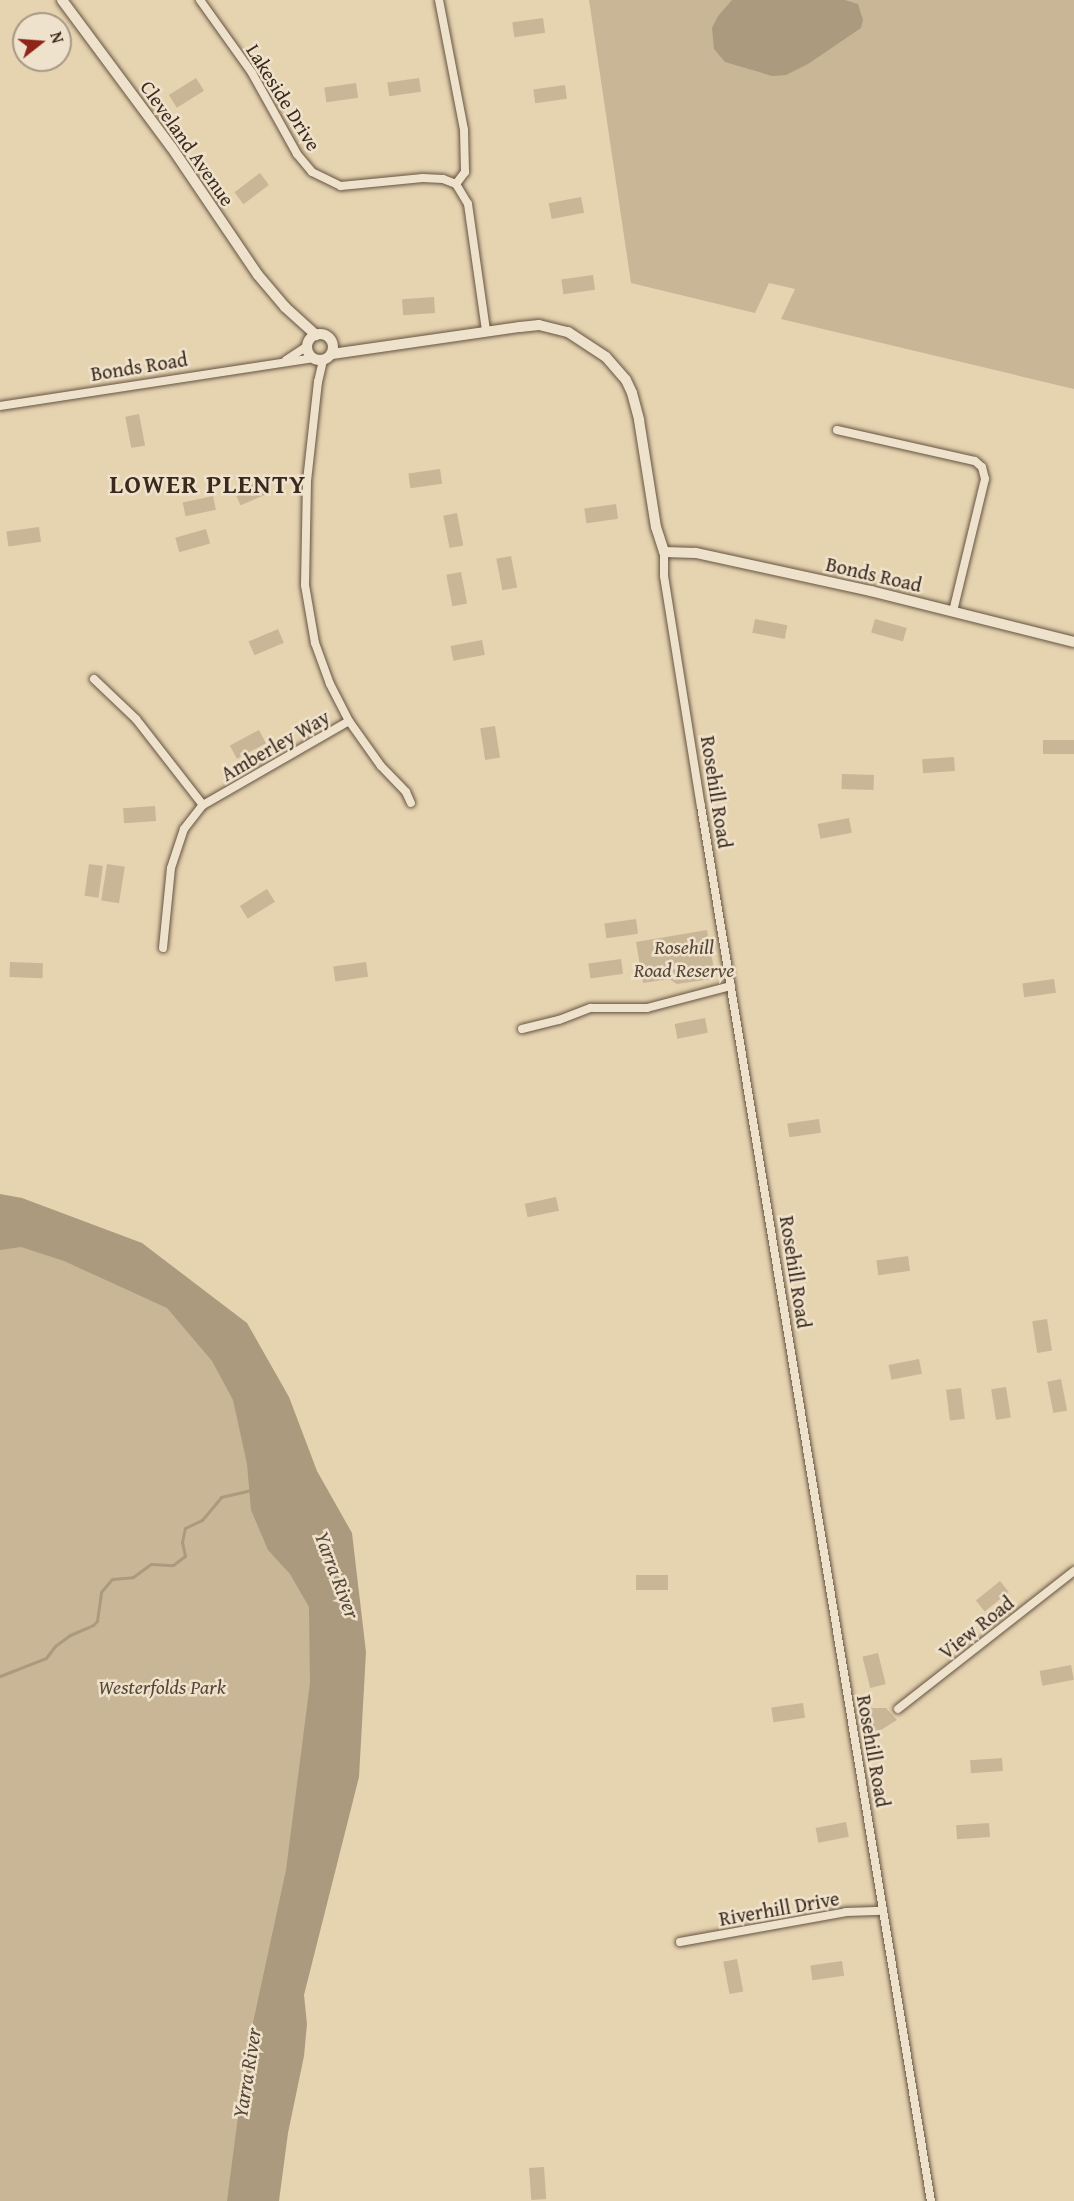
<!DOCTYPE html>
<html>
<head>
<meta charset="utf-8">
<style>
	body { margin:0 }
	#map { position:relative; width:1074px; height:2201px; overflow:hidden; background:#e6d3b0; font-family:"Gentium Book Plus",serif }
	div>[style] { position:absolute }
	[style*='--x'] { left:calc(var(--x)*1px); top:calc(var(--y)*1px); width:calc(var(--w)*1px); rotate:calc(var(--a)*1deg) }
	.green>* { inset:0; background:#c9b697; transform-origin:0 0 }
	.water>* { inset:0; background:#ac9a7e }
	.stream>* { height:3px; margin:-1.5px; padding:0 1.5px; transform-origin:1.5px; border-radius:1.5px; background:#ac9a7e }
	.roads { filter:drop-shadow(0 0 2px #655442) drop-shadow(0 0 2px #655442) }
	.minor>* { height:8px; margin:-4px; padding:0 4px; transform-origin:4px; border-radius:4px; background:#efe2cc }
	.tertiary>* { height:10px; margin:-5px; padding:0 5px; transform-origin:5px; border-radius:5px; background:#efe2cc }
	.tertiary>.ring { margin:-5px; padding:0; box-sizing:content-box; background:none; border:10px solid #efe2cc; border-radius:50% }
	span { translate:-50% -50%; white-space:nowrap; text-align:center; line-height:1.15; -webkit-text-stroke:5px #efe2cc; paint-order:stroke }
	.street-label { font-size:20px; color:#3a2a1e }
	.park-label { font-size:20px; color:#574636; font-style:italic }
	.water-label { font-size:21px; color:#564636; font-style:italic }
	.district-label { font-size:26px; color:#3a2a1e; font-weight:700; letter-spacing:1.5px }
	.north { position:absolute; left:12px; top:12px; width:60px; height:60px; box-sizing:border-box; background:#efe2cc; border:2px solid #a79886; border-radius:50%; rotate:73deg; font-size:16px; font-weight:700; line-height:24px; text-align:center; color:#3a2a1e }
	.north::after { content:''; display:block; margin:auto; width:21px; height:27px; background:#8f2418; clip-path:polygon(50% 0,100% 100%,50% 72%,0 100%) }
</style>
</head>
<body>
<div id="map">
	<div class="green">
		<div style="clip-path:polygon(589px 0,1074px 0,1074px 389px,781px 319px,795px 289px,769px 283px,755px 313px,631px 283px)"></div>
		<div style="left:543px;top:18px;width:15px;height:31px;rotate:82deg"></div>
		<div style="left:196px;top:78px;width:15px;height:32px;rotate:58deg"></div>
		<div style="left:419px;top:78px;width:14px;height:32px;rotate:82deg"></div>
		<div style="left:356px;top:83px;width:15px;height:32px;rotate:82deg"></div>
		<div style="left:565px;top:85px;width:14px;height:32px;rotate:82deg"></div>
		<div style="left:260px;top:173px;width:15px;height:32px;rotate:53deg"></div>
		<div style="left:581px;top:197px;width:16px;height:33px;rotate:79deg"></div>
		<div style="left:593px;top:275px;width:15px;height:32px;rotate:82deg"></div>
		<div style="left:434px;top:297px;width:16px;height:32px;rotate:86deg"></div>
		<div style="left:139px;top:414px;width:32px;height:14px;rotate:79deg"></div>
		<div style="left:440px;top:469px;width:15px;height:32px;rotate:82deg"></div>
		<div style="left:264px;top:479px;width:15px;height:32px;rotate:67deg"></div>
		<div style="left:213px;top:496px;width:14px;height:31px;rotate:78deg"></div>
		<div style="left:616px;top:504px;width:15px;height:32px;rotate:82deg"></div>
		<div style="left:457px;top:513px;width:33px;height:14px;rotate:79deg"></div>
		<div style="left:39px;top:527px;width:15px;height:33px;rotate:82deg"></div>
		<div style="left:206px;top:529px;width:15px;height:32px;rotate:74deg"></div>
		<div style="left:511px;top:556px;width:32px;height:15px;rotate:79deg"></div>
		<div style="left:461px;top:572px;width:32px;height:15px;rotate:79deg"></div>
		<div style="left:755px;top:619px;width:33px;height:14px;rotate:11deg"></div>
		<div style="left:875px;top:619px;width:33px;height:14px;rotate:16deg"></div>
		<div style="left:278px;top:629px;width:15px;height:32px;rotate:67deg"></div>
		<div style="left:482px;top:640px;width:15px;height:32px;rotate:79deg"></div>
		<div style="left:495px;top:726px;width:32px;height:15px;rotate:81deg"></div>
		<div style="left:259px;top:730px;width:15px;height:33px;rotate:62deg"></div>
		<div style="left:1074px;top:740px;width:14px;height:31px;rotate:90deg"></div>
		<div style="left:954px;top:757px;width:14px;height:32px;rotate:86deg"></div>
		<div style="left:842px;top:774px;width:32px;height:15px;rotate:2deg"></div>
		<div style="left:155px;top:806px;width:15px;height:32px;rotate:86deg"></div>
		<div style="left:849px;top:818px;width:15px;height:32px;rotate:79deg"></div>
		<div style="left:89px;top:864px;width:14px;height:32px;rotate:8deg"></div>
		<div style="left:107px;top:864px;width:18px;height:37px;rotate:9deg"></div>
		<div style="left:267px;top:889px;width:15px;height:32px;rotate:58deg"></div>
		<div style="left:636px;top:919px;width:15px;height:32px;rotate:82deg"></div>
		<div style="clip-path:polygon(707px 930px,715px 974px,711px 979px,677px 984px,669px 979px,643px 983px,636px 942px)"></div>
		<div style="left:621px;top:959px;width:15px;height:33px;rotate:82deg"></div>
		<div style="left:10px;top:962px;width:33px;height:15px;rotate:2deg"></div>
		<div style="left:366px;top:962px;width:15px;height:33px;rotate:82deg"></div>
		<div style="left:1054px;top:979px;width:14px;height:32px;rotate:82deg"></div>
		<div style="left:705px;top:1018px;width:15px;height:31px;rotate:79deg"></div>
		<div style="left:819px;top:1119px;width:14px;height:32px;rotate:82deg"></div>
		<div style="left:556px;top:1197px;width:14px;height:32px;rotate:78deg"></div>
		<div style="clip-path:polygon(0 1234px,121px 1267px,214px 1339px,302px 1579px,324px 1647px,237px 2201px,0 2201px)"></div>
		<div style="left:908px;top:1256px;width:15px;height:32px;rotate:82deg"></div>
		<div style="left:1047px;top:1319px;width:32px;height:15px;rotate:81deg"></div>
		<div style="left:919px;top:1359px;width:15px;height:31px;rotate:79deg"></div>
		<div style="left:1061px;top:1379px;width:32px;height:14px;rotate:79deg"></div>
		<div style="left:1006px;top:1387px;width:31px;height:15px;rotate:81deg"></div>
		<div style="left:961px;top:1388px;width:31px;height:15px;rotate:83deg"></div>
		<div style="left:668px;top:1575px;width:15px;height:32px;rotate:90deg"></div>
		<div style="left:1000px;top:1581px;width:14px;height:31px;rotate:51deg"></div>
		<div style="left:878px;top:1653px;width:32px;height:16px;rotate:76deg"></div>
		<div style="left:1071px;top:1665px;width:15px;height:32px;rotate:79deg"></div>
		<div style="left:803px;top:1703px;width:15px;height:32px;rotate:82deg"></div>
		<div style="clip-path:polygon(863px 1708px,886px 1708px,897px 1720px,868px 1738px)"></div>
		<div style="left:1002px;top:1758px;width:13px;height:32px;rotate:86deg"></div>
		<div style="left:846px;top:1822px;width:15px;height:31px;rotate:79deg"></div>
		<div style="left:989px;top:1823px;width:14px;height:33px;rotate:86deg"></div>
		<div style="left:737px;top:1959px;width:33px;height:14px;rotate:79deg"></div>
		<div style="left:842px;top:1961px;width:15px;height:32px;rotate:82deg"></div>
		<div style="left:544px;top:2167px;width:32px;height:15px;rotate:86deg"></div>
	</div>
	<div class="water">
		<div style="clip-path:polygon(732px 0,845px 0,858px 4px,863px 20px,861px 28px,808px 64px,786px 75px,772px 76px,725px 62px,714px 49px,712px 28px,718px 16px)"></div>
		<div style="clip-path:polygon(0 1194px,22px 1198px,142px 1243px,247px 1323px,289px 1397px,317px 1471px,352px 1533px,366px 1652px,359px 1777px,304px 1995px,307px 2024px,304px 2056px,288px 2133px,279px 2201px,227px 2201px,246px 2055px,286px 1870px,310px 1683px,309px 1607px,290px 1574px,268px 1550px,251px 1510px,247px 1464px,233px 1400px,212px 1361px,167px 1308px,64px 1261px,21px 1247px,0 1250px)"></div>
	</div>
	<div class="stream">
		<div style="--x:0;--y:1676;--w:49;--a:-21.4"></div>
		<div style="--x:46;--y:1658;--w:15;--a:-53"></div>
		<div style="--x:55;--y:1646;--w:19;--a:-36"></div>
		<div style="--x:70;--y:1635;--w:25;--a:-23"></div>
		<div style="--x:93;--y:1625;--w:6;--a:-45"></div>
		<div style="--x:97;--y:1621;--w:29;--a:-82"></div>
		<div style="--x:101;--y:1592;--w:17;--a:-50"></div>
		<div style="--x:112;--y:1579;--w:21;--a:-5"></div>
		<div style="--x:133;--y:1577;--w:22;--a:-36"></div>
		<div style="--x:151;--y:1564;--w:22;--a:3"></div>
		<div style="--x:173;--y:1565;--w:15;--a:-37"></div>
		<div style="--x:185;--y:1556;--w:14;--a:-102"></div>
		<div style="--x:182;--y:1542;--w:14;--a:-78"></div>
		<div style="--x:185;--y:1528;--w:19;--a:-25"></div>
		<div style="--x:202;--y:1520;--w:30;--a:-50"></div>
		<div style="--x:221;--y:1497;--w:31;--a:-13"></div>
	</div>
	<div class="roads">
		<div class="minor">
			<div style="--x:200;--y:0;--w:90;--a:54.5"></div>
			<div style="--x:252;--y:73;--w:93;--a:60.9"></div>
			<div style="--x:297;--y:154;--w:23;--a:50"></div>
			<div style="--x:312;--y:172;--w:32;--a:26"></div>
			<div style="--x:341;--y:186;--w:82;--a:-5.6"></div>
			<div style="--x:423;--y:178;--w:20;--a:3"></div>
			<div style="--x:443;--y:179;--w:14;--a:21"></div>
			<div style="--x:456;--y:184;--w:23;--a:59"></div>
			<div style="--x:468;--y:204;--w:128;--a:81.9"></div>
			<div style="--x:439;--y:0;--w:132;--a:79.1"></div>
			<div style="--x:464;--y:130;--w:42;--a:88.6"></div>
			<div style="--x:465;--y:172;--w:15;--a:127"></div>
			<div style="--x:286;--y:360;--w:24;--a:-33"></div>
			<div style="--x:0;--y:406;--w:316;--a:-8.7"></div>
			<div style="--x:837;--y:430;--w:141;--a:12.7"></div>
			<div style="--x:975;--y:461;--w:9;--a:41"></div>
			<div style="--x:982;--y:467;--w:12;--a:76"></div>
			<div style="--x:985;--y:479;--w:136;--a:103.6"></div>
			<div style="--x:664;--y:552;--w:24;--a:90"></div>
			<div style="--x:664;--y:576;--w:233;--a:80.9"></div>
			<div style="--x:701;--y:806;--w:1414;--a:80.64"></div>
			<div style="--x:94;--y:679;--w:58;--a:43.6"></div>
			<div style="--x:136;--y:719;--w:109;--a:52.1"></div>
			<div style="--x:349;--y:721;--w:55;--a:54.6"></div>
			<div style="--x:381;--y:766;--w:36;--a:46"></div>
			<div style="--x:406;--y:792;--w:12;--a:66"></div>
			<div style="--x:163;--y:948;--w:80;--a:-84.3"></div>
			<div style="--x:171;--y:868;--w:41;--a:-71.6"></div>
			<div style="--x:184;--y:829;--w:31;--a:-52"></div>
			<div style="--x:203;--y:805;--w:168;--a:-29.9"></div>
			<div style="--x:349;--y:721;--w:42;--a:-117.2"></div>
			<div style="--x:330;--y:684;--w:44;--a:-110.1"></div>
			<div style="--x:315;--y:643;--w:59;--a:-99.8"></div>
			<div style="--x:305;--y:585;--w:104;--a:-88.9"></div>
			<div style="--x:307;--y:481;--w:100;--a:-83.7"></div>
			<div style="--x:318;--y:382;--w:22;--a:-77"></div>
			<div style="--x:522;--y:1029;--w:38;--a:-14"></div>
			<div style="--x:559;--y:1020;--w:34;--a:-21"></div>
			<div style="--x:591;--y:1008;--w:56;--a:0"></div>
			<div style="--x:647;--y:1008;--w:87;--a:-14.7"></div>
			<div style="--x:898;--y:1709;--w:224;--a:-38.1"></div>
			<div style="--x:680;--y:1942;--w:169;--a:-10.2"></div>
			<div style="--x:846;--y:1912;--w:37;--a:-2"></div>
		</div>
		<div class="tertiary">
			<div style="--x:62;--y:0;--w:184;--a:53.4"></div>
			<div style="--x:172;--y:148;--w:153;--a:55.9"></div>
			<div style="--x:258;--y:275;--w:42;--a:49.8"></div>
			<div style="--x:285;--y:307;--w:42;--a:42.1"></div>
			<div class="ring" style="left:307px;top:334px;width:16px;height:16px"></div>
			<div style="--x:332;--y:354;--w:190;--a:-8.2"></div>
			<div style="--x:520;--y:327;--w:19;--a:-6"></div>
			<div style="--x:539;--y:325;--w:30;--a:14"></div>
			<div style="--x:568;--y:332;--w:45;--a:33.3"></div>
			<div style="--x:606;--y:357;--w:30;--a:49"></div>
			<div style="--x:626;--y:380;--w:14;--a:65"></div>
			<div style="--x:632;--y:393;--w:28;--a:75"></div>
			<div style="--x:639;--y:420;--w:108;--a:81"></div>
			<div style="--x:656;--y:527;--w:26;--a:72"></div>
			<div style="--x:664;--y:552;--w:32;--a:2"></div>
			<div style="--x:696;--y:553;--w:179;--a:12.3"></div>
			<div style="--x:871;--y:591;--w:209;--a:14.1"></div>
		</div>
	</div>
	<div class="street-label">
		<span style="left:284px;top:97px;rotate:58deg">Lakeside Drive</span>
		<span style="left:188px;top:143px;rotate:55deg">Cleveland Avenue</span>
		<span style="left:139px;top:366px;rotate:-9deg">Bonds Road</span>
		<span style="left:874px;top:574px;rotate:13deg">Bonds Road</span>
		<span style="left:275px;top:745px;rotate:-30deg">Amberley Way</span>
		<span style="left:717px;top:792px;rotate:81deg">Rosehill Road</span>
		<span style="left:796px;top:1272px;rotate:81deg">Rosehill Road</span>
		<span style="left:976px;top:1627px;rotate:-38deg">View Road</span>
		<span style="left:874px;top:1751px;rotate:80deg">Rosehill Road</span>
		<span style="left:779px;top:1908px;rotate:-10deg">Riverhill Drive</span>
	</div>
	<div class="park-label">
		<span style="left:684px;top:958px">Rosehill<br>Road Reserve</span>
		<span style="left:162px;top:1686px">Westerfolds Park</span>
	</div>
	<div class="water-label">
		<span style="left:337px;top:1575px;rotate:69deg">Yarra River</span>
		<span style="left:247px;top:2073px;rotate:-81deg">Yarra River</span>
	</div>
	<div class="district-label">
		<span style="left:208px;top:484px">LOWER PLENTY</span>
	</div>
	<div class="north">N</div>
</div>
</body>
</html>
